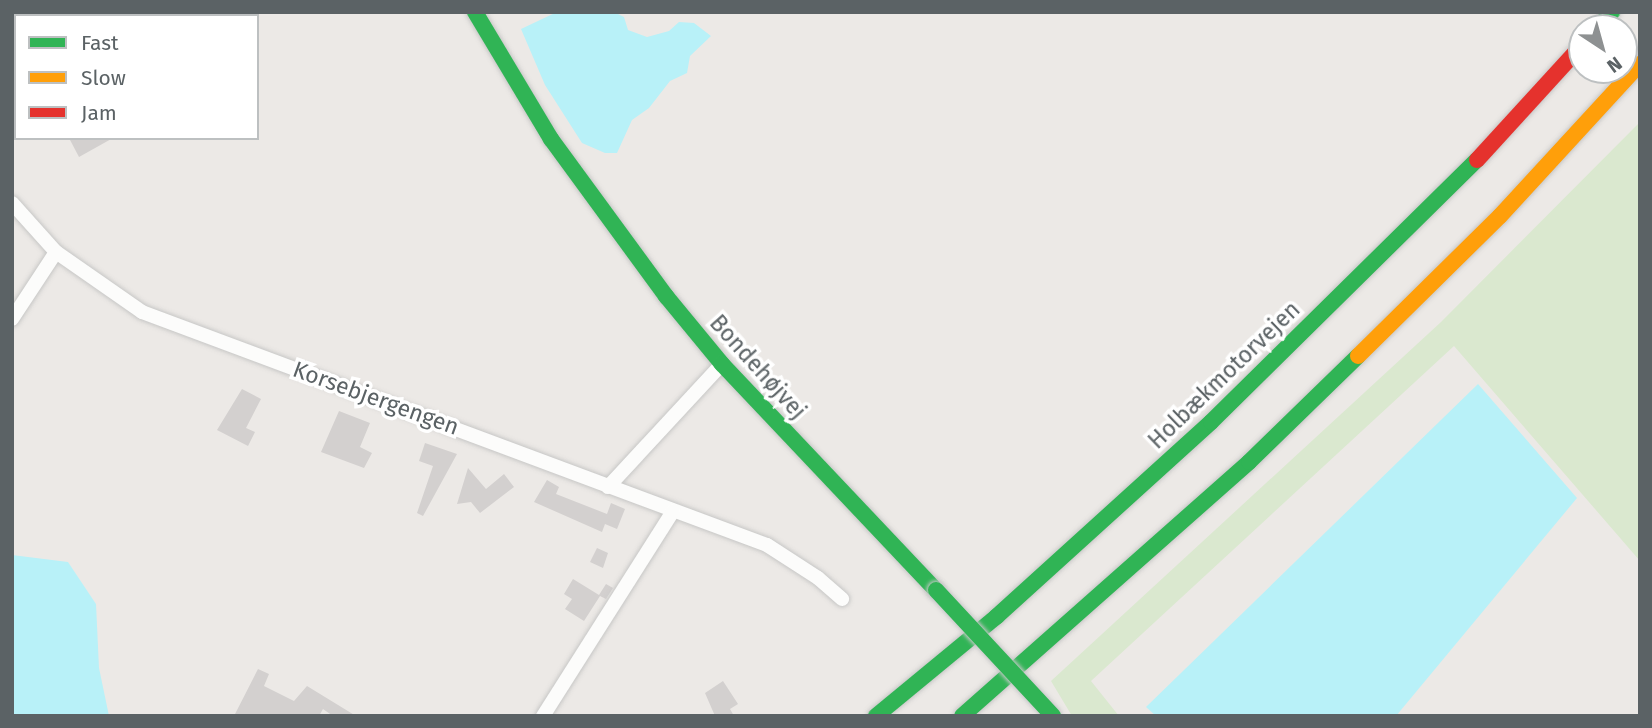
<!DOCTYPE html>
<html>
<head>
<meta charset="utf-8">
<style>
	body { margin:0 }
	#map { position:relative; width:1652px; height:728px; overflow:hidden; background:#ece9e6; font-family:"Fira Sans",sans-serif }
	div>[style] { position:absolute }
	[style*='--x'] { left:calc(var(--x)*1px); top:calc(var(--y)*1px); width:calc(var(--w)*1px); rotate:calc(var(--a)*1deg) }
	.green>* { inset:0; background:#dae8cf }
	.water>* { inset:0; background:#b8f1f8 }
	.building>* { inset:0; background:#d3d0cf }
	.roads { filter:drop-shadow(0 0 2px #c7c7c6) drop-shadow(0 0 2px #c7c7c6) }
	.street>* { height:14px; margin:-7px; padding:0 7px; transform-origin:7px; border-radius:7px; background:#fcfcfb }
	.fast>* { height:16px; margin:-8px; padding:0 8px; transform-origin:8px; border-radius:8px; background:#30b455 }
	.slow>* { height:16px; margin:-8px; padding:0 8px; transform-origin:8px; border-radius:8px; background:#ff9f0a }
	.jam>* { height:16px; margin:-8px; padding:0 8px; transform-origin:8px; border-radius:8px; background:#e5322d }
	.bridges { filter:drop-shadow(0 0 2px #c7c8c8) drop-shadow(0 0 2px #c7c8c8) }
	.fast-bridge>* { height:16px; margin:-8px; padding:0 8px; transform-origin:8px; border-radius:8px; background:#30b455 }
	span { translate:-50% -50%; white-space:nowrap; text-align:center; line-height:1.15; -webkit-text-stroke:7px #fff; paint-order:stroke }
	.street-label { font-size:23px; color:#5b6265 }
	.frame { position:absolute; inset:0; border:14px solid #5b6265; pointer-events:none }
	.legend { position:absolute; left:14px; top:14px; width:245px; height:126px; box-sizing:border-box; background:#fff; border:2px solid #bdc0c1; margin:0; padding:9px 12px; list-style:none; font-size:21px; color:#5b6265 }
	.legend li { display:flex; align-items:center; gap:14px; height:35px }
	.legend b { width:35px; border:2px solid #bdc0c1 }
	.north { position:absolute; left:1568px; top:14px; width:70px; height:70px; box-sizing:border-box; background:#fff; border:2px solid #bdc0c1; border-radius:50%; rotate:144deg; font-size:19px; font-weight:700; line-height:28px; text-align:center; color:#5b6265 }
	.north::after { content:''; display:block; margin:auto; width:24px; height:32px; background:#8e9192; clip-path:polygon(50% 0,100% 100%,50% 72%,0 100%) }
</style>
</head>
<body>
<div id="map">
	<div class="green">
		<div style="clip-path:polygon(12px 12px,69px 12px,16px 16px,15px 120px)"></div>
		<div style="clip-path:polygon(1640px 122px,1640px 561px,1454px 346px,1091px 681px,1119px 716px,1072px 716px,1051px 681px,1441px 322px)"></div>
	</div>
	<div class="water">
		<div style="clip-path:polygon(557px 12px,614px 12px,624px 17px,628px 30px,647px 37px,669px 31px,679px 22px,694px 23px,711px 36px,690px 56px,687px 73px,670px 81px,649px 108px,632px 120px,617px 153px,605px 153px,582px 143px,545px 85px,521px 29px)"></div>
		<div style="clip-path:polygon(1478px 384px,1577px 498px,1396px 716px,1156px 716px,1146px 707px)"></div>
		<div style="clip-path:polygon(12px 555px,68px 562px,96px 604px,99px 668px,109px 716px,12px 716px)"></div>
	</div>
	<div class="building">
		<div style="clip-path:polygon(69px 138px,113px 138px,79px 157px)"></div>
		<div style="clip-path:polygon(242px 389px,261px 399px,246px 428px,255px 432px,248px 446px,217px 430px)"></div>
		<div style="clip-path:polygon(339px 411px,370px 423px,360px 447px,372px 453px,364px 468px,321px 452px)"></div>
		<div style="clip-path:polygon(425px 443px,457px 454px,423px 516px,417px 513px,433px 466px,419px 461px)"></div>
		<div style="clip-path:polygon(468px 468px,486px 489px,504px 474px,514px 487px,480px 513px,471px 502px,457px 504px)"></div>
		<div style="clip-path:polygon(547px 480px,559px 487px,556px 494px,607px 514px,611px 503px,625px 509px,617px 529px,605px 524px,602px 532px,534px 502px)"></div>
		<div style="clip-path:polygon(597px 548px,608px 553px,603px 568px,590px 562px)"></div>
		<div style="clip-path:polygon(573px 579px,599px 595px,606px 584px,613px 588px,606px 599px,600px 596px,584px 621px,565px 609px,572px 599px,564px 594px)"></div>
		<div style="clip-path:polygon(258px 669px,269px 674px,264px 686px,294px 701px,307px 686px,356px 716px,333px 716px,323px 709px,319px 716px,234px 716px)"></div>
		<div style="clip-path:polygon(723px 681px,738px 704px,730px 709px,734px 716px,715px 716px,705px 693px)"></div>
	</div>
	<div class="roads">
		<div class="street">
			<div style="--x:12;--y:203;--w:66;--a:48.1"></div>
			<div style="--x:56;--y:252;--w:105;--a:34.9"></div>
			<div style="--x:142;--y:312;--w:667;--a:20.45"></div>
			<div style="--x:767;--y:545;--w:61;--a:32.9"></div>
			<div style="--x:818;--y:578;--w:32;--a:41"></div>
			<div style="--x:12;--y:319;--w:80;--a:-56.7"></div>
			<div style="--x:608;--y:487;--w:168;--a:-47.2"></div>
			<div style="--x:543;--y:716;--w:243;--a:-57.6"></div>
		</div>
		<div class="fast">
			<div style="--x:475;--y:12;--w:148;--a:59.1"></div>
			<div style="--x:551;--y:139;--w:195;--a:53.8"></div>
			<div style="--x:666;--y:296;--w:88;--a:50.5"></div>
			<div style="--x:722;--y:364;--w:311;--a:46.6"></div>
			<div style="--x:1597;--y:28;--w:22;--a:-47"></div>
			<div style="--x:876;--y:716;--w:156;--a:-39.5"></div>
			<div style="--x:996;--y:617;--w:290;--a:-42.2"></div>
			<div style="--x:1211;--y:422;--w:373;--a:-44.6"></div>
			<div style="--x:962;--y:716;--w:383;--a:-41.5"></div>
			<div style="--x:1249;--y:462;--w:152;--a:-44.2"></div>
		</div>
		<div class="slow">
			<div style="--x:1358;--y:356;--w:199;--a:-44.6"></div>
			<div style="--x:1500;--y:216;--w:207;--a:-47.4"></div>
		</div>
		<div class="jam">
			<div style="--x:1477;--y:160;--w:156;--a:-47.6"></div>
		</div>
	</div>
	<div class="bridges">
		<div class="fast-bridge">
			<div style="--x:936;--y:590;--w:172;--a:47.1"></div>
		</div>
	</div>
	<div class="street-label">
		<span style="left:758px;top:367px;rotate:48deg">Bondehøjvej</span>
		<span style="left:1224px;top:375px;rotate:-44deg">Holbækmotorvejen</span>
		<span style="left:376px;top:398px;rotate:20deg">Korsebjergengen</span>
	</div>
	<div class="frame"></div>
	<ul class="legend">
	<li><b style="height:9px;background:#30b455"></b>Fast</li>
	<li><b style="height:9px;background:#ff9f0a"></b>Slow</li>
	<li><b style="height:9px;background:#e5322d"></b>Jam</li>
	</ul>
	<div class="north">N</div>
</div>
</body>
</html>
